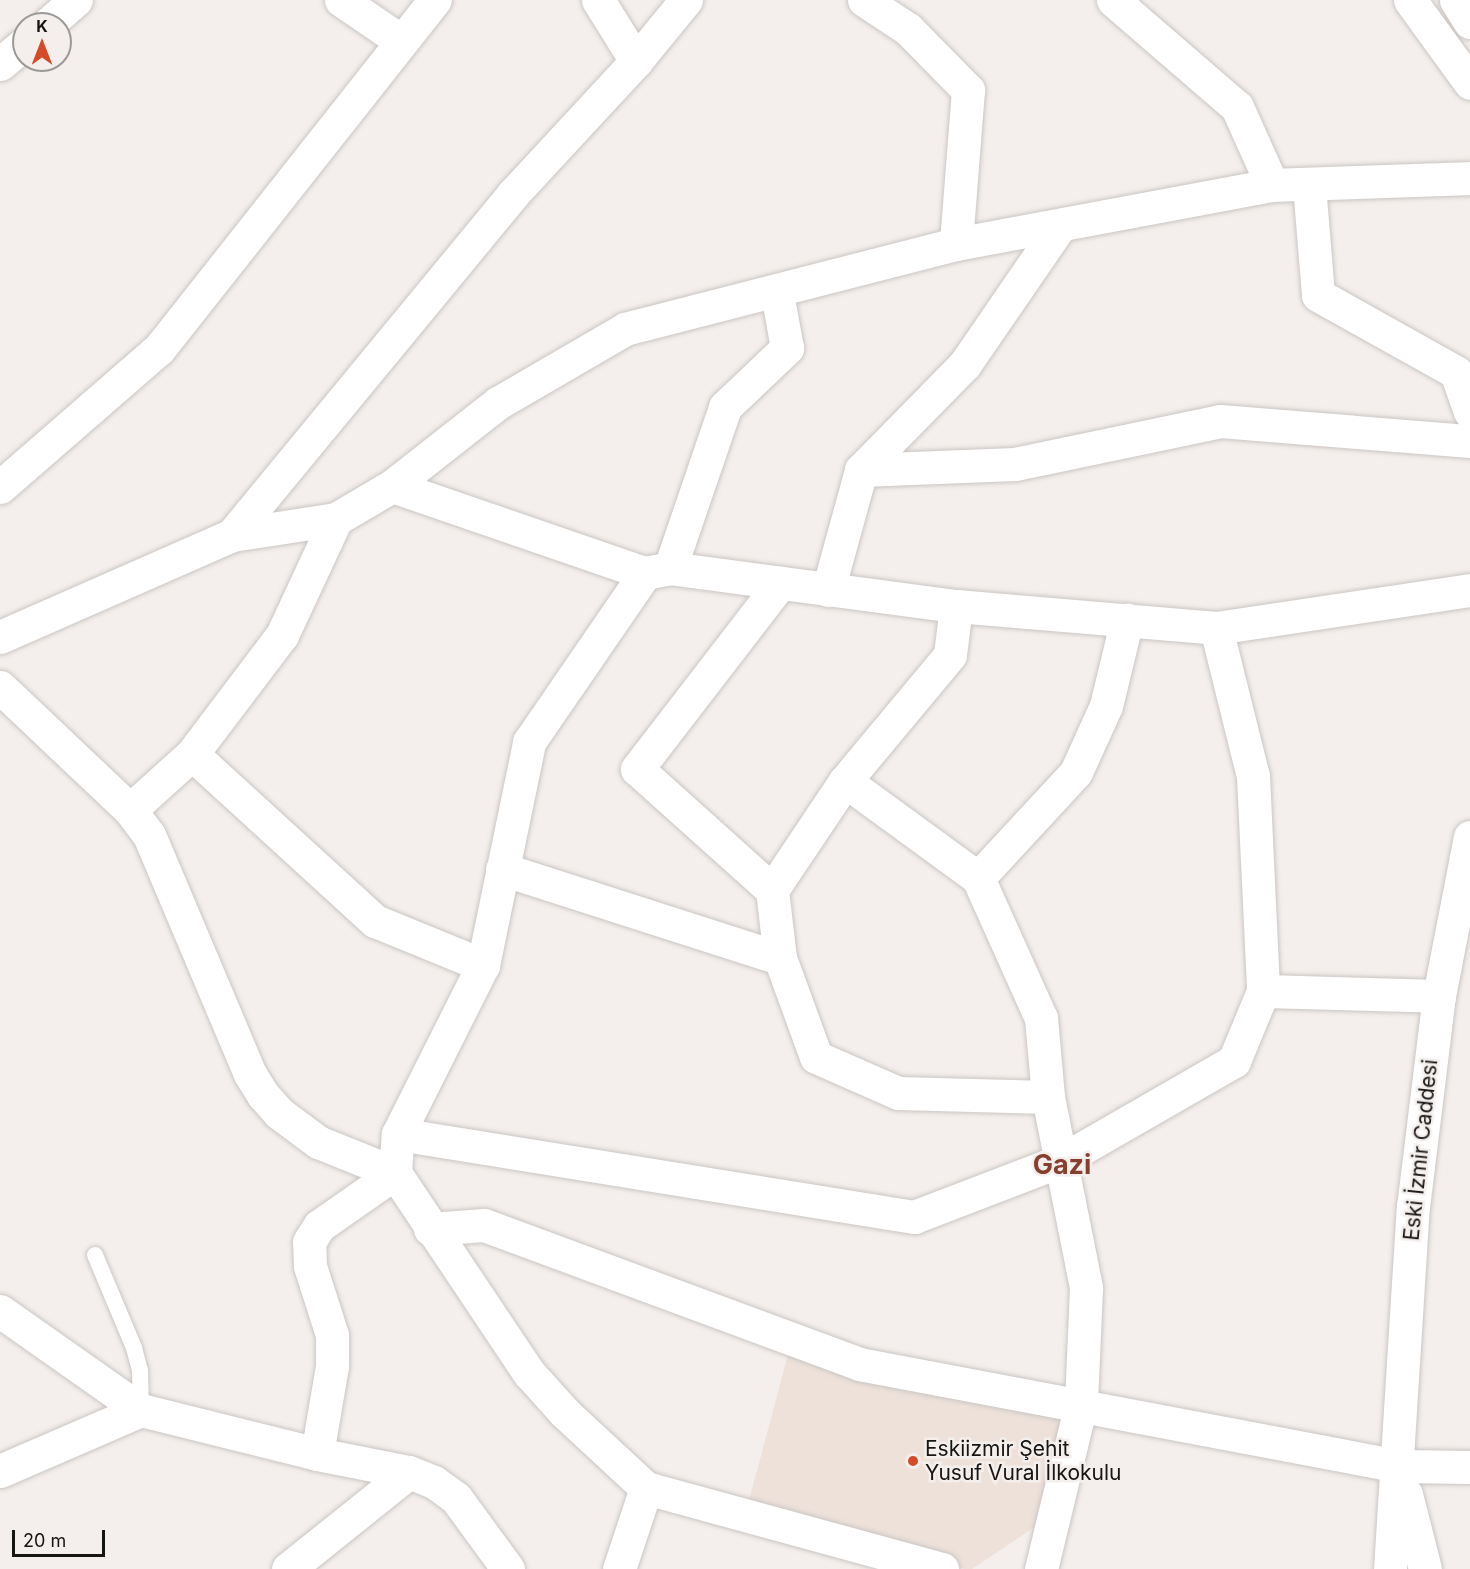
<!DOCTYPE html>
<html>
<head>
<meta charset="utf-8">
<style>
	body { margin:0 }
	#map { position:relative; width:1470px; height:1569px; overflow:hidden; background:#f4efec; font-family:Inter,sans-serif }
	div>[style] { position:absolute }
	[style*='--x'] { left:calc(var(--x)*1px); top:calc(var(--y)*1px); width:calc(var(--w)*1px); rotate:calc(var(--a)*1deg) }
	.built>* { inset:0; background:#ede1da }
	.roads { filter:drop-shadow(0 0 2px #cbc6c3) drop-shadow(0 0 2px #cbc6c3) }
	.service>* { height:16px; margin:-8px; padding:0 8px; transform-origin:8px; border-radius:8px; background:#fff }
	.minor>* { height:33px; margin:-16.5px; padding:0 16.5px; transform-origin:16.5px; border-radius:16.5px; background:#fff }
	.primary>* { height:33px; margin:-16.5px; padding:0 16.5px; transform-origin:16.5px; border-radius:16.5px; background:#fff }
	.dots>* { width:16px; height:16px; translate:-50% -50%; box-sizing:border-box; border:3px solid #f4efec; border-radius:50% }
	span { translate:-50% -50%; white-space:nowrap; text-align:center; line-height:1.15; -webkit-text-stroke:5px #f4efec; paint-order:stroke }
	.street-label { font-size:21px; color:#161514 }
	.poi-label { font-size:21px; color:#161514 }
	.left { translate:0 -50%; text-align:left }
	.district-label { font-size:27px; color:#86402f; font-weight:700 }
	.north { position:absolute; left:12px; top:12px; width:60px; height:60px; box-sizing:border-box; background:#f4efec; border:2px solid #9b9896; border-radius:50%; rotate:0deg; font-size:16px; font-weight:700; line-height:24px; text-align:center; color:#161514 }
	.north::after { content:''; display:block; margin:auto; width:21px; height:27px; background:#d54b2a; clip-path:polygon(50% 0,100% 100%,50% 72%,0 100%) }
	.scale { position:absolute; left:12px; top:1530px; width:93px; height:27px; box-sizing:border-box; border:3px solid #161514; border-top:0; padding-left:8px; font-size:18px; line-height:21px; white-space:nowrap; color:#161514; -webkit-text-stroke:4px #f4efec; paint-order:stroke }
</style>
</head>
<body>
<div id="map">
	<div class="built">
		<div style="clip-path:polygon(790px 1347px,1072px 1414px,1060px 1510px,972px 1569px,965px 1569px,747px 1508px)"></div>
	</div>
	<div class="roads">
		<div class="service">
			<div style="--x:95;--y:1255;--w:101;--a:67.2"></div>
			<div style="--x:134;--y:1348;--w:23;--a:75"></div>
			<div style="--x:140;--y:1370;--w:40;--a:88.6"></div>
		</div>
		<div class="minor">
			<div style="--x:341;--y:0;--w:73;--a:34.3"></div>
			<div style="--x:598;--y:0;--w:72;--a:58.1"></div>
			<div style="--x:864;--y:0;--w:53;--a:33.4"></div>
			<div style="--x:908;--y:29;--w:86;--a:45.5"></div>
			<div style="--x:968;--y:90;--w:154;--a:94.5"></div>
			<div style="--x:1113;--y:0;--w:164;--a:40.8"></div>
			<div style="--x:1237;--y:107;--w:85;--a:65.8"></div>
			<div style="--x:48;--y:24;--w:37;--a:-41"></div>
			<div style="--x:0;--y:64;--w:31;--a:-40"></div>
			<div style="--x:1309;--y:185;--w:110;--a:85.3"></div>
			<div style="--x:1318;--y:295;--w:158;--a:29.2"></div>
			<div style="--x:1456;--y:372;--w:42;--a:70.7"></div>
			<div style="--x:861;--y:470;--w:148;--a:-45.5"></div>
			<div style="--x:965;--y:364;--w:168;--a:-55.5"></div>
			<div style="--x:392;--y:486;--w:268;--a:19"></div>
			<div style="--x:645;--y:573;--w:25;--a:-11"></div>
			<div style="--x:670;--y:568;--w:289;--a:7.6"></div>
			<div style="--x:956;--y:606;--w:261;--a:4.8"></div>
			<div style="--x:1216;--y:628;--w:257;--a:-8.5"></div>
			<div style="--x:0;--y:487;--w:211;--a:-41"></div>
			<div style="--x:159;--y:349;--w:445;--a:-51.7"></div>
			<div style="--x:232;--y:535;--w:442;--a:-50.5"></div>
			<div style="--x:513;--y:194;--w:181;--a:-47.2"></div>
			<div style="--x:636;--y:61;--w:79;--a:-50.7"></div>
			<div style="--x:670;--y:568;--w:170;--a:-71.1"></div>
			<div style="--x:725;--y:407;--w:86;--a:-43.6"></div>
			<div style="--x:787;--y:348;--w:56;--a:-100.3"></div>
			<div style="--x:828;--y:590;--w:124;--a:-74.6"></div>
			<div style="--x:861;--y:470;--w:154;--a:-2.2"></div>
			<div style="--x:1015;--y:464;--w:209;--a:-11.8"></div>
			<div style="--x:1220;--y:421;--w:251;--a:4.6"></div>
			<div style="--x:956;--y:606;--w:49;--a:97"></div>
			<div style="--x:950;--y:655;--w:164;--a:129.8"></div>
			<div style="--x:845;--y:781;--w:131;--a:123.8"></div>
			<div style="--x:772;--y:890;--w:68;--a:83.3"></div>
			<div style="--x:780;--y:958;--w:105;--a:70"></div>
			<div style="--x:816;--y:1057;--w:90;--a:23.7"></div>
			<div style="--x:898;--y:1093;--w:150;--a:1.5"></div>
			<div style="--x:1216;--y:628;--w:153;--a:76"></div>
			<div style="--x:1253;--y:776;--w:215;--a:87.3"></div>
			<div style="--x:0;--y:637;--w:253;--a:-23.7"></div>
			<div style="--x:232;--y:535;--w:105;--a:-8.7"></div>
			<div style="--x:336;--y:519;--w:65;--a:-30.5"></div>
			<div style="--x:392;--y:486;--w:135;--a:-38.1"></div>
			<div style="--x:498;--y:403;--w:147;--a:-30.2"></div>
			<div style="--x:625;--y:329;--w:342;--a:-14.4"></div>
			<div style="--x:956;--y:244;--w:321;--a:-10.6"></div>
			<div style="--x:1272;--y:185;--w:198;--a:-2"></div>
			<div style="--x:0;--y:687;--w:179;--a:43.4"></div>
			<div style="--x:130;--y:810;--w:31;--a:53"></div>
			<div style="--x:149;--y:835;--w:259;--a:67.1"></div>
			<div style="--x:250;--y:1074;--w:25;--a:58"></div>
			<div style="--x:263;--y:1095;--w:24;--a:48"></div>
			<div style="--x:279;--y:1113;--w:49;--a:36.6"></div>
			<div style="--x:318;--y:1142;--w:83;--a:21.9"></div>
			<div style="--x:395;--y:1173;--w:241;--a:56.2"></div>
			<div style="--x:529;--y:1373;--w:54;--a:48"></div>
			<div style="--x:565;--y:1413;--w:110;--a:42.8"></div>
			<div style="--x:646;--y:1488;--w:85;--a:108.4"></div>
			<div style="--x:192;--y:754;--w:248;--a:42.4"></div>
			<div style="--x:375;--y:921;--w:117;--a:22.2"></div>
			<div style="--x:845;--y:781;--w:165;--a:36.1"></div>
			<div style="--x:978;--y:878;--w:154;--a:65.8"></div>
			<div style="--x:1041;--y:1018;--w:79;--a:84.9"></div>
			<div style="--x:1048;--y:1097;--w:195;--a:78.7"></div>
			<div style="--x:1086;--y:1288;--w:116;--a:92.5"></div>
			<div style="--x:1081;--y:1404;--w:170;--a:103.6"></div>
			<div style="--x:130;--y:810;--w:84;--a:-42.1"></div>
			<div style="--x:192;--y:754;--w:149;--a:-52.9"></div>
			<div style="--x:282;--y:635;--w:128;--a:-65"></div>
			<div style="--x:502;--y:869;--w:292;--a:17.8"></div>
			<div style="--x:978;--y:878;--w:144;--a:-47.2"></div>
			<div style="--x:1076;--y:772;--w:72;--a:-65.6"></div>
			<div style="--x:1106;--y:706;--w:89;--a:-76.4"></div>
			<div style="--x:772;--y:890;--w:181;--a:-138.1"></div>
			<div style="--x:637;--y:769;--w:235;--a:-52.4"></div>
			<div style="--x:398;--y:1134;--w:523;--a:9.14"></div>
			<div style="--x:914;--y:1217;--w:156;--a:-21"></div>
			<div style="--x:1060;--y:1161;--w:201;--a:-29.9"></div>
			<div style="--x:1234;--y:1061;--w:76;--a:-67.5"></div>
			<div style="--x:1263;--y:991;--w:176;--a:1.6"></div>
			<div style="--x:430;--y:1229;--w:54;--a:-4.2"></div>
			<div style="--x:484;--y:1225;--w:400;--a:20.3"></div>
			<div style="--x:859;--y:1364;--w:550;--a:10.7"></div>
			<div style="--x:1399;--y:1466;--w:71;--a:0.8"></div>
			<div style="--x:0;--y:1311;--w:172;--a:35.1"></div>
			<div style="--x:141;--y:1410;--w:181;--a:14"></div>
			<div style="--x:317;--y:1454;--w:94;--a:11.1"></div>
			<div style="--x:409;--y:1472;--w:27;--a:22"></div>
			<div style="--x:434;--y:1482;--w:27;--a:36"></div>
			<div style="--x:456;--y:1498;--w:88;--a:53.8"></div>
			<div style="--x:317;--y:1454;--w:89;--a:-80.3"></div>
			<div style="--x:332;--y:1366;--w:31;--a:-90"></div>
			<div style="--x:332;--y:1335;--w:72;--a:-107.7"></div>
			<div style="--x:310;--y:1266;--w:24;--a:-92"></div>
			<div style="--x:309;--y:1242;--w:19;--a:-58"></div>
			<div style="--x:319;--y:1226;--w:93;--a:-34.9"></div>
			<div style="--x:395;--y:1173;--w:39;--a:-86"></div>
			<div style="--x:398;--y:1134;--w:189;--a:-63.3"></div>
			<div style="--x:483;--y:965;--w:228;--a:-78.3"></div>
			<div style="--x:529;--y:742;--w:205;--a:-55.5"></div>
			<div style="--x:0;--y:1471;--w:154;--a:-23.4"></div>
			<div style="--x:646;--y:1488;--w:307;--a:15.3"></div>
			<div style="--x:288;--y:1569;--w:155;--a:-38.7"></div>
		</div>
		<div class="primary">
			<div style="--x:1410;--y:0;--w:102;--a:54.1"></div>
			<div style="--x:1456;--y:0;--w:26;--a:58"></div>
			<div style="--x:1406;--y:1494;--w:77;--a:75.8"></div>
			<div style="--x:1390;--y:1569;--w:363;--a:-86.4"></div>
			<div style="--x:1413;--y:1207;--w:213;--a:-83"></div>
			<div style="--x:1439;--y:996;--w:162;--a:-79"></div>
		</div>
	</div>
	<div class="dots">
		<div style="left:913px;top:1461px;background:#d54b2a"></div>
	</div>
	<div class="street-label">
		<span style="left:1421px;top:1150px;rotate:-84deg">Eski İzmir Caddesi</span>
	</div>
	<div class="poi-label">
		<span class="left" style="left:925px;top:1461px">Eskiizmir Şehit<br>Yusuf Vural İlkokulu</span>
	</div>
	<div class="district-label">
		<span style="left:1062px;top:1165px">Gazi</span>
	</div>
	<div class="north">K</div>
	<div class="scale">20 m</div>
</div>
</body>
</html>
